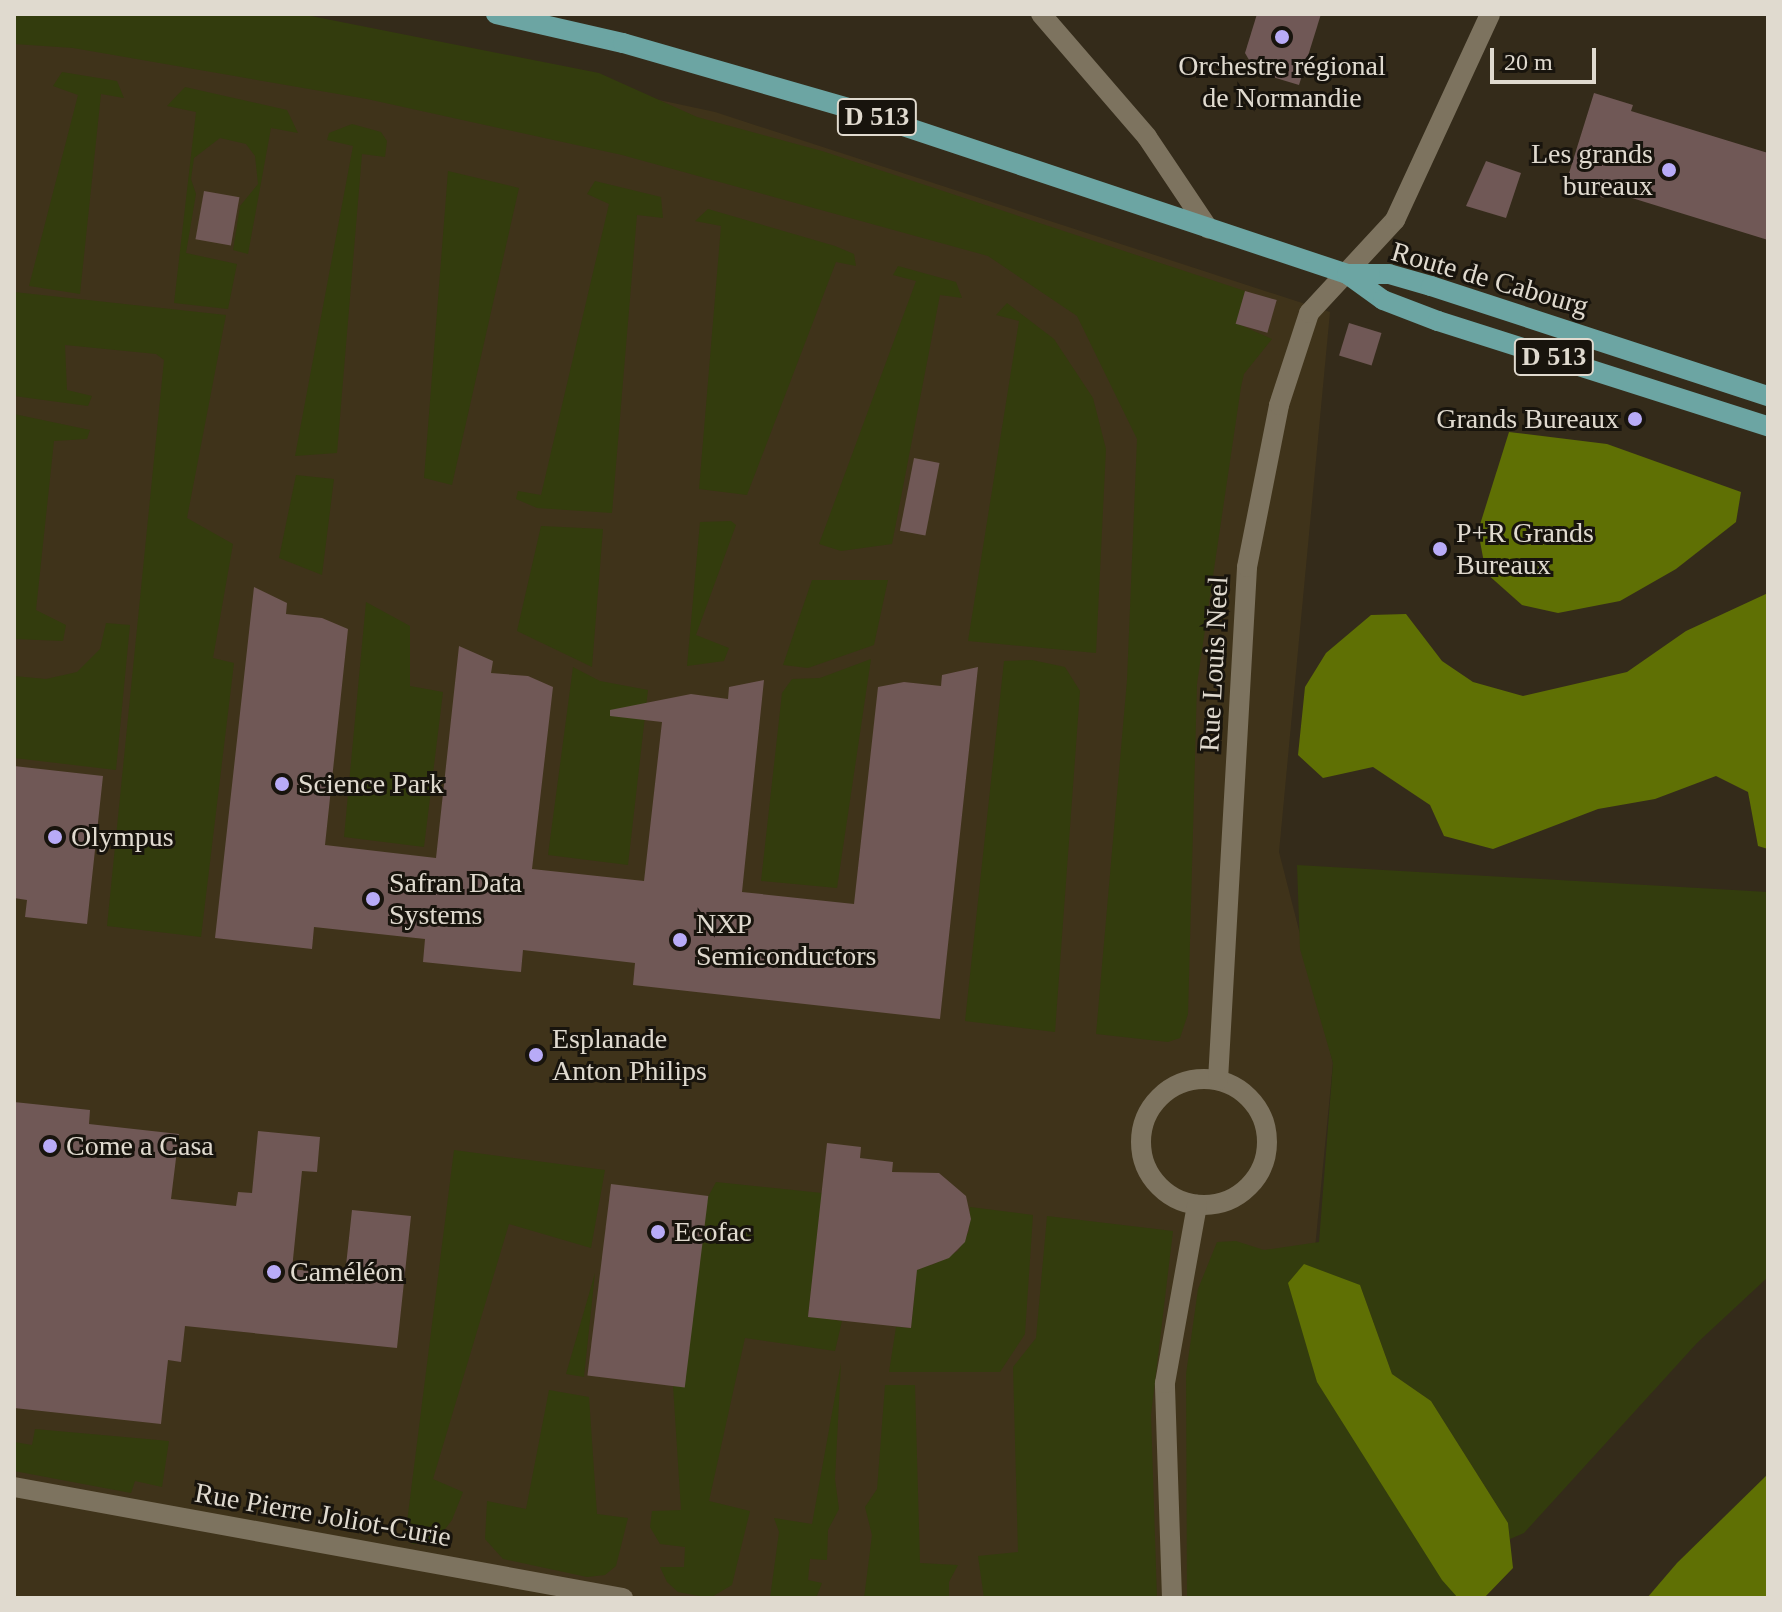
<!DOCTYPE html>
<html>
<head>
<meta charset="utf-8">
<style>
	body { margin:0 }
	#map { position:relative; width:1782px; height:1612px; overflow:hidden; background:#342b1a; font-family:Georgia,serif }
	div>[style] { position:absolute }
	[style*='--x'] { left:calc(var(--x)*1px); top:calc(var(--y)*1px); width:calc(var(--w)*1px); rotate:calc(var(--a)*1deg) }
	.built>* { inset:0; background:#3f331a }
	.green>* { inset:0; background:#333c0d }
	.forest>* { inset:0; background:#5f7004 }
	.building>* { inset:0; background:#705856; transform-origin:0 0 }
	.minor>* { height:20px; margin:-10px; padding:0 10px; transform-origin:10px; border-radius:10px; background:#7d735f }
	.minor>.ring { margin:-10px; padding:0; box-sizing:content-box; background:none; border:20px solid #7d735f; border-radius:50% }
	.major>* { height:20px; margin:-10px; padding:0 10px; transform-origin:10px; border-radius:10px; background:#6ca5a3 }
	.dots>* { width:22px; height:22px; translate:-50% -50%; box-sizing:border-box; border:4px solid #18140d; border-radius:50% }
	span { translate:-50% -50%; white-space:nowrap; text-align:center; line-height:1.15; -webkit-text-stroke:6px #18140d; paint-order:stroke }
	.shield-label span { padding:2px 6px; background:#18140d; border:2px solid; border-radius:6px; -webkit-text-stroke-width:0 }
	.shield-label { font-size:26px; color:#e0dacf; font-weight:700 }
	.poi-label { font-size:28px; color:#e0dacf }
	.right { translate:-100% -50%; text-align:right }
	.left { translate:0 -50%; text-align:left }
	.street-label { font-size:28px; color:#e0dacf }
	.frame { position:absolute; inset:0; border:16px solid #e0dacf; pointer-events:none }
	.scale { position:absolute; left:1490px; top:48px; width:106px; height:36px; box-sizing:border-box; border:4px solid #e0dacf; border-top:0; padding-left:10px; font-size:24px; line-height:28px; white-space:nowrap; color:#e0dacf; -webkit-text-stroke:6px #18140d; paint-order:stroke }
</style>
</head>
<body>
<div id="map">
	<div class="built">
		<div style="clip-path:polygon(14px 14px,215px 14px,316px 26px,715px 112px,1330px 312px,1279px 852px,1333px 1063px,1281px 1598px,14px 1598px)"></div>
	</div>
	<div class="green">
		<div style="clip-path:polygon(14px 14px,301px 14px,599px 73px,697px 117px,822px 151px,1245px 291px,1236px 323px,1272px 339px,1244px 374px,1241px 387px,1197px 684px,1188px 1014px,1180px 1038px,1168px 1042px,1096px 1034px,1127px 680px,1137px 439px,1077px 316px,988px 256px,622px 155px,367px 99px,73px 48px,14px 44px)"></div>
		<div style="clip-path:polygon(62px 72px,117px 81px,124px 98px,101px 94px,80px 294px,29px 286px,78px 95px,53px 86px)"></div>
		<div style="clip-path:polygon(185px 87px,287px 110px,298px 133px,271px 128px,248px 254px,233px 250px,240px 206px,258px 184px,255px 156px,246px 144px,220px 138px,194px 158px,191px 179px,196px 194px,186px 253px,237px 264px,228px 309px,174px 303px,196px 112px,167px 106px)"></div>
		<div style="clip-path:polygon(352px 124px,381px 132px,387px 141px,385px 157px,362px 154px,337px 453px,295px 456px,353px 146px,327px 140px,329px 133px)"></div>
		<div style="clip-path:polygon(448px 171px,519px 188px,452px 485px,424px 478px)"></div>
		<div style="clip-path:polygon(595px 181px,661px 197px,663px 218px,637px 215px,612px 513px,537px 508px,516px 499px,518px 491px,541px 495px,609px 204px,587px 194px)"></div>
		<div style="clip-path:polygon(708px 209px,835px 246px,854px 254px,856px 266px,836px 262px,747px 495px,699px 489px,721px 226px,695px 221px)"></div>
		<div style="clip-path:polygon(898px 266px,956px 282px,962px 298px,940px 295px,892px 544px,841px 551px,819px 544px,916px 281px,893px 275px)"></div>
		<div style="clip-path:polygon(14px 292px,226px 315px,187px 518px,233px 544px,213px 658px,234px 663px,201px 937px,107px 926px,164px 360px,156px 354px,65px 345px,67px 390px,92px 396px,88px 406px,14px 396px)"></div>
		<div style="clip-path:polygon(1007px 303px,1054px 339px,1093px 398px,1106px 449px,1096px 653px,968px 641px,1019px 321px,996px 315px)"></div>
		<div style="clip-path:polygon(14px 414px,90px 430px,87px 439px,54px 441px,36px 610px,66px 625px,63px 641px,14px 639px)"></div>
		<div style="clip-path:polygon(296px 475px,334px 479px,322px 575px,279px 558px)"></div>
		<div style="clip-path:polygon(731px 521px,736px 525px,696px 635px,729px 648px,724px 661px,687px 666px,700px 522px)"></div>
		<div style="clip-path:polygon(541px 526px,603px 529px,592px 667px,517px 631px)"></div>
		<div style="clip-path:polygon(812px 580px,888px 580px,874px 645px,808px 668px,783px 665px)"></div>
		<div style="clip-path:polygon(366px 602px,410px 626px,410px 686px,443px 692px,424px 847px,344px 837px)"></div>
		<div style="clip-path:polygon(106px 623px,130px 625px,116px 770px,14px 758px,14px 676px,46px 679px,77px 672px,100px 649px)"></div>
		<div style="clip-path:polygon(871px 659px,837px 888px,761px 881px,782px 693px,792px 679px,820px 678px)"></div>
		<div style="clip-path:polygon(1032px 660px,1065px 667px,1080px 691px,1055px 1032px,965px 1021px,1004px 661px)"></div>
		<div style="clip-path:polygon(573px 667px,600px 681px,648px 690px,628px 865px,548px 855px)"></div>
		<div style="clip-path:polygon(1297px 865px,1768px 892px,1768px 1277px,1697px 1343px,1524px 1533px,1510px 1539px,1508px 1523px,1431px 1401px,1392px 1374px,1360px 1285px,1400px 1505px,1458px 1598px,1187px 1598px,1186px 1374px,1198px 1289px,1217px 1242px,1236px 1241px,1264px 1250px,1319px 1242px,1333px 1063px,1300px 949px)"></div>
		<div style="clip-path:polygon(454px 1150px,605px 1170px,591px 1248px,509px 1224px,433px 1479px,463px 1492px,452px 1520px,435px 1542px,413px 1544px,405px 1538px)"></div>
		<div style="clip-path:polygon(716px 1182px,822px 1193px,808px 1316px,842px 1321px,835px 1351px,745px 1338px,709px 1501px,750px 1511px,732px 1585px,710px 1598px,678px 1592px,667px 1582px,660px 1567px,684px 1567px,685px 1547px,660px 1544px,650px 1527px,652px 1511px,681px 1510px,672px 1370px,708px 1197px)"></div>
		<div style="clip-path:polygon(970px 1207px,1033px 1215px,1025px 1334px,1000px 1372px,889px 1372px,896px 1327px,911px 1328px,915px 1289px,909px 1263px,932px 1265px,958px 1251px,969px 1231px)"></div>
		<div style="clip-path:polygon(1047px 1216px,1173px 1231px,1151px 1415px,1157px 1598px,984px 1598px,978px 1556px,1018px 1552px,1013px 1367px,1036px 1338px)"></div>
		<div style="clip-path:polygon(595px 1273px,584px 1377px,566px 1374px)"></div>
		<div style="clip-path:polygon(841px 1363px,835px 1479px,839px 1509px,828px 1530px,827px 1560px,810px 1559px,808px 1580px,822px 1583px,816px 1598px,770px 1598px,779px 1532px,774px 1518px,812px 1524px)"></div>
		<div style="clip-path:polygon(885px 1385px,915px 1385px,920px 1563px,958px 1565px,949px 1582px,949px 1598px,864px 1598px,872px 1535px,865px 1507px,877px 1489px)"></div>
		<div style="clip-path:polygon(549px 1390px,589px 1397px,597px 1514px,628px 1518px,616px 1566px,605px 1575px,587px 1577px,503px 1559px,485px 1539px,487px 1501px,526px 1509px)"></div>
		<div style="clip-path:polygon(35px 1429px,169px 1441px,162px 1487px,135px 1481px,131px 1493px,14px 1471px,14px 1442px,32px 1445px)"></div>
	</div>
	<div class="forest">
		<div style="clip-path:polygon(1509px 432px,1607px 444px,1741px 492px,1736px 522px,1676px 569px,1620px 601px,1558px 613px,1522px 605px,1486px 573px,1478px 531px)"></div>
		<div style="clip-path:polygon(1768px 593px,1768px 849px,1758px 846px,1748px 792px,1716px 776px,1655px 799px,1598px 809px,1493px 849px,1444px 836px,1430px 805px,1373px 767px,1323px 778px,1298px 755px,1305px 687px,1326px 653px,1371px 615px,1406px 614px,1442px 661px,1473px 682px,1523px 696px,1627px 672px,1686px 631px)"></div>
		<div style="clip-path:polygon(1304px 1264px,1360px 1285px,1392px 1374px,1431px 1401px,1508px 1523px,1513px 1568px,1484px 1598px,1458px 1598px,1442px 1580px,1317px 1382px,1288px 1283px)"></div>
		<div style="clip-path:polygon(1768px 1474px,1768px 1598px,1647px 1598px,1677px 1563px)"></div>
	</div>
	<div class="building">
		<div style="clip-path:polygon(1257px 14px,1321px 14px,1299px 85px,1256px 72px,1245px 53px)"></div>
		<div style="clip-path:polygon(1594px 93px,1633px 105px,1631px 111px,1768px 153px,1768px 240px,1606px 190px,1604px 198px,1565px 186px)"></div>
		<div style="clip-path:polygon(1486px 161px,1521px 173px,1506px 218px,1466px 206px)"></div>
		<div style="left:204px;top:191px;width:36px;height:49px;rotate:10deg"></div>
		<div style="left:1245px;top:291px;width:33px;height:34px;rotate:16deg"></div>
		<div style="left:1349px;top:323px;width:34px;height:34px;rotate:17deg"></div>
		<div style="left:914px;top:458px;width:26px;height:74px;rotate:11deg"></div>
		<div style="clip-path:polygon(254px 587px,287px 603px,286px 614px,322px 618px,348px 629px,325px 845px,436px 858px,459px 646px,493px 661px,491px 673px,528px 676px,553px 687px,532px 869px,644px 881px,662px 722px,610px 716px,610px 710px,691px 694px,728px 699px,729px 687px,764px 680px,742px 892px,854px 904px,878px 687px,904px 682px,941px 686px,942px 675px,978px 667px,940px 1019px,633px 985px,635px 963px,523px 950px,521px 972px,423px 962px,425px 939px,314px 927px,312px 949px,215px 938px)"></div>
		<div style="clip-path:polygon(14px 766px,103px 776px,87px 924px,25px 917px,27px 900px,14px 898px)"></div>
		<div style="clip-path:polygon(14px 1102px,90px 1110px,89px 1124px,179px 1134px,171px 1199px,236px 1206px,238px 1192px,252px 1193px,258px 1131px,320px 1137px,317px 1172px,302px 1171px,292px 1269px,345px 1275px,352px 1210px,411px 1216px,397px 1348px,185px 1326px,181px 1362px,168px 1360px,161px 1424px,14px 1408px)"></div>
		<div style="clip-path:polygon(827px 1143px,861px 1147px,860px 1158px,893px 1162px,892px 1172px,939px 1173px,966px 1196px,971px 1219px,965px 1242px,949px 1258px,917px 1270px,911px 1328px,808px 1317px)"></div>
		<div style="left:611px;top:1184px;width:98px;height:193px;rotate:7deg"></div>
	</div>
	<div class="minor">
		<div style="--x:1041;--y:14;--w:162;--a:49.2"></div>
		<div style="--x:1147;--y:137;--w:110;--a:56.2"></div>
		<div class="ring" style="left:1141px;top:1079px;width:106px;height:106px"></div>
		<div style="--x:1218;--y:1080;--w:514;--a:-86.76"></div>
		<div style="--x:1247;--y:567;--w:165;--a:-78.8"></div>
		<div style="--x:1279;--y:405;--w:97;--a:-71.9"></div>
		<div style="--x:1309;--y:313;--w:127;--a:-47.2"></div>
		<div style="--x:1395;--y:220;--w:227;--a:-65.2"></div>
		<div style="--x:14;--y:1487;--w:619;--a:10.33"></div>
		<div style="--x:1172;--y:1598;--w:215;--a:-91.9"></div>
		<div style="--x:1165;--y:1383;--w:181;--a:-79.8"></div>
	</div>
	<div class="major">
		<div style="--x:496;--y:14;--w:130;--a:12.9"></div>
		<div style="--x:623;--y:43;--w:245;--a:16.1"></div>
		<div style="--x:858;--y:111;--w:515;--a:18.43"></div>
		<div style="--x:1347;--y:274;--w:44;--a:35.8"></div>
		<div style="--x:1383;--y:300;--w:59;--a:20.9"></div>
		<div style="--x:1438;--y:321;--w:346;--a:17.7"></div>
		<div style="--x:1347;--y:274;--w:42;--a:0"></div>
		<div style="--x:1389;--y:274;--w:44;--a:15.9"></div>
		<div style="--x:1431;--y:286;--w:354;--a:18.1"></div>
	</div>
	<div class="dots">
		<div style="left:1282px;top:37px;background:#b8abf7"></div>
		<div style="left:1669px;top:170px;background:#b8abf7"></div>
		<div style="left:1635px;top:419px;background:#b8abf7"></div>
		<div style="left:1440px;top:549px;background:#b8abf7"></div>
		<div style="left:282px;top:784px;background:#b8abf7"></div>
		<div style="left:55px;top:837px;background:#b8abf7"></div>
		<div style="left:373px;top:899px;background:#b8abf7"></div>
		<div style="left:680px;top:940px;background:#b8abf7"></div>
		<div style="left:536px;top:1055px;background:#b8abf7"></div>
		<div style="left:50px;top:1146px;background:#b8abf7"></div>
		<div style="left:658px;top:1232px;background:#b8abf7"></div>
		<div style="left:274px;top:1272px;background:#b8abf7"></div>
	</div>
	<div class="shield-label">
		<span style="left:877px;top:117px">D 513</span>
		<span style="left:1554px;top:357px">D 513</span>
	</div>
	<div class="poi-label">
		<span style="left:1282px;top:82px">Orchestre régional<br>de Normandie</span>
		<span class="right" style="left:1653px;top:170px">Les grands<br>bureaux</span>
		<span class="right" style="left:1619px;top:419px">Grands Bureaux</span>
		<span class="left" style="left:1456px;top:549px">P+R Grands<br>Bureaux</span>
		<span class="left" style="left:298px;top:784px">Science Park</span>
		<span class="left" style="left:71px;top:837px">Olympus</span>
		<span class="left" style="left:389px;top:899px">Safran Data<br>Systems</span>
		<span class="left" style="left:696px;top:940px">NXP<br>Semiconductors</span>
		<span class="left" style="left:552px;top:1055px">Esplanade<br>Anton Philips</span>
		<span class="left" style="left:66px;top:1146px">Come a Casa</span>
		<span class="left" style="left:674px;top:1232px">Ecofac</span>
		<span class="left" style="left:290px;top:1272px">Caméléon</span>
	</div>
	<div class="street-label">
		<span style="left:1490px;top:279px;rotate:16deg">Route de Cabourg</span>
		<span style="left:1214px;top:664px;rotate:-87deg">Rue Louis Neel</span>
		<span style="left:323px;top:1515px;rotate:10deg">Rue Pierre Joliot-Curie</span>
	</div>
	<div class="frame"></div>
	<div class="scale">20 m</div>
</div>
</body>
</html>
